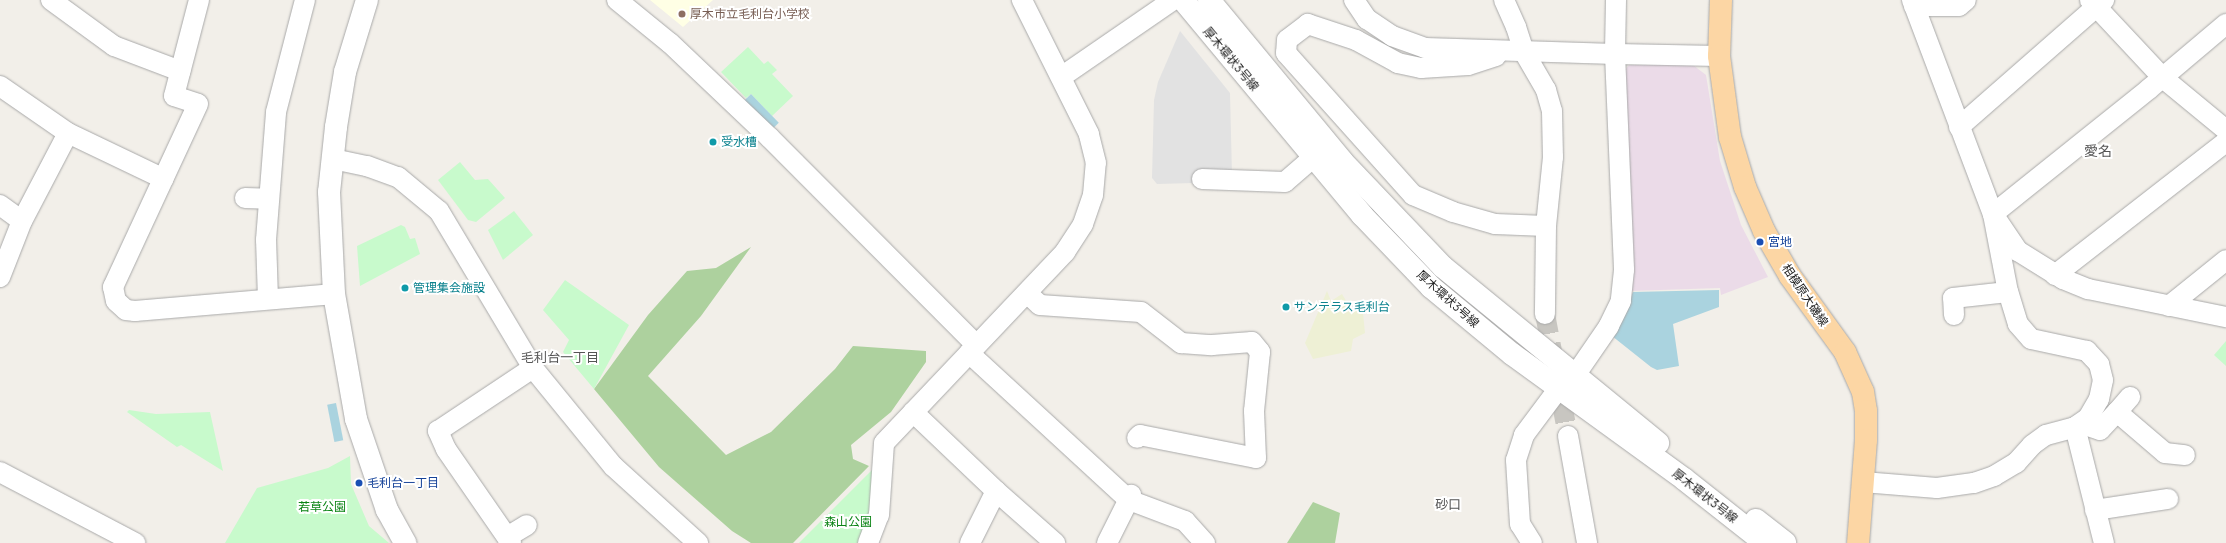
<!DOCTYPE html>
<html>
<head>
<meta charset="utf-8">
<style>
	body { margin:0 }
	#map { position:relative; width:2226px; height:543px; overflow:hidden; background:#f2efe9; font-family:Manrope,"Noto Sans JP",sans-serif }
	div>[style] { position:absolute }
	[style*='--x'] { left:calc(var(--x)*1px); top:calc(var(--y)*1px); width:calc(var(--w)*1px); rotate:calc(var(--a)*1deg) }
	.industrial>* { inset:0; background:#ebdbe8 }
	.education>* { inset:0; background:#ffffe5 }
	.farmland>* { inset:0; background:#eef0d5 }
	.forest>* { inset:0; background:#add19e }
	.park>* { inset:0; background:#c8facc }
	.parking>* { inset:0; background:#e2e2e2 }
	.water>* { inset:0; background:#aad3df; transform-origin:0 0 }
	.minor-tunnel>* { height:20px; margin-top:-10px; transform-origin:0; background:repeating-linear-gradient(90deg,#c8c6c1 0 20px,transparent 0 30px) }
	.roads { filter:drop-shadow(0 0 1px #a9a9a9) drop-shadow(0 0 1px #a9a9a9) }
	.minor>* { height:20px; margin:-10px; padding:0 10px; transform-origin:10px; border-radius:10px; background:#fff }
	.tertiary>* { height:22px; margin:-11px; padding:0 11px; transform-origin:11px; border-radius:11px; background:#fff }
	.primary>* { height:22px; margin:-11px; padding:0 11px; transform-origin:11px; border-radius:11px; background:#fcd6a4 }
	.dots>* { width:11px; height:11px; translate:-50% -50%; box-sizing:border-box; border:2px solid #fff; border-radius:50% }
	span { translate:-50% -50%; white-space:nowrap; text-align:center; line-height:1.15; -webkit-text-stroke:4px #fff; paint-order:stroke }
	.education-label { font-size:12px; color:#785e54 }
	.left { translate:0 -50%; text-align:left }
	.street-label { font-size:12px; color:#222 }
	.culture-label { font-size:12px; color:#0d838f }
	.transit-label { font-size:12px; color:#164399 }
	.park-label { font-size:12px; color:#0c8416 }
	.neighbourhood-label { font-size:13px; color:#555 }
	.quarter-label { font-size:14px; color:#555 }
</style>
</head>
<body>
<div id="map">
	<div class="industrial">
		<div style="clip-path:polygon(1629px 65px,1693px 65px,1706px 75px,1720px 161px,1741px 225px,1768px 277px,1721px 295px,1720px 288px,1630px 291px,1623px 72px)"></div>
	</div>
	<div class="education">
		<div style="clip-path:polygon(650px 0,713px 0,683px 27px)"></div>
	</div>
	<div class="farmland">
		<div style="clip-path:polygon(1327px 291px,1331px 301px,1342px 294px,1351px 309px,1357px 308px,1363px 313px,1365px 333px,1353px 339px,1351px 351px,1313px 359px,1305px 343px)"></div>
	</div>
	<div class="forest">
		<div style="clip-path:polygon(751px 247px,701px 316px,648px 376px,726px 455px,771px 432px,835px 369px,853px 346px,926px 351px,926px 362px,891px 412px,851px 445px,853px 459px,869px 466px,793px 543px,751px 543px,732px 531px,659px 467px,594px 389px,648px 315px,687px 271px,716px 268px)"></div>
		<div style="clip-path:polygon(1313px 502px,1340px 513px,1335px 543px,1287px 543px)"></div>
	</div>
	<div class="park">
		<div style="clip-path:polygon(748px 47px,764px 64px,768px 61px,777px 70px,772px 74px,793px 96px,772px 116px,751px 94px,746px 98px,721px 72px)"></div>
		<div style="clip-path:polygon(460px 162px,475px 180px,488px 179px,505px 198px,476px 222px,468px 220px,438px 180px)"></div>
		<div style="clip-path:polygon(514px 211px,533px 235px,503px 260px,488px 230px)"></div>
		<div style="clip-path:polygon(401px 225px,405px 227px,410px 239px,415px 238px,420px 254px,360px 286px,357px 246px)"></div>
		<div style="clip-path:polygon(565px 280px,629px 325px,594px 389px,563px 352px,569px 340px,543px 310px)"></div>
		<div style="clip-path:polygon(2226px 341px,2226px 366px,2214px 355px)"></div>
		<div style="clip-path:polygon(129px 410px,156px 414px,210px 412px,223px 471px,181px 445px,177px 447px,127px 412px)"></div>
		<div style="clip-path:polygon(350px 456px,351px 484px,369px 526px,389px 543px,225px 543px,257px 488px,328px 468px)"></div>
		<div style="clip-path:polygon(876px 466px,876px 496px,861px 543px,799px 543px)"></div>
	</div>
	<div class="parking">
		<div style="clip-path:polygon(1180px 31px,1230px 93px,1232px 175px,1194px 183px,1157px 184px,1152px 178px,1154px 100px,1158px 82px)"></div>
	</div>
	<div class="water">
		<div style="left:751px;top:94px;width:40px;height:10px;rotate:46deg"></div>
		<div style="clip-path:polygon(1719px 290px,1719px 307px,1673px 324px,1679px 366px,1657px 370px,1651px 367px,1612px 336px,1633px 292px)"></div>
		<div style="left:336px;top:403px;width:38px;height:9px;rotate:79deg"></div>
	</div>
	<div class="minor-tunnel">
		<div style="--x:1545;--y:314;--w:124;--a:79.3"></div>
	</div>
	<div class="roads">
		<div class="minor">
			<div style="--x:51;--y:0;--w:78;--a:36.1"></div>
			<div style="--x:114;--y:46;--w:71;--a:20.7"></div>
			<div style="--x:199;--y:0;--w:99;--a:104.6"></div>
			<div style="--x:174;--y:96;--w:25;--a:18"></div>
			<div style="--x:198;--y:104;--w:202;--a:114.9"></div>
			<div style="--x:113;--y:287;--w:14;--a:78"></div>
			<div style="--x:116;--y:301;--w:13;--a:42"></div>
			<div style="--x:126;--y:310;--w:9;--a:6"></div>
			<div style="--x:135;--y:311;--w:200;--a:-4.9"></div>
			<div style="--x:617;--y:0;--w:68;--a:39.1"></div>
			<div style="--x:670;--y:43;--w:138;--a:43.5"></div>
			<div style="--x:770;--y:138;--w:292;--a:45.1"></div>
			<div style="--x:1354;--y:0;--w:23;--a:56"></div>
			<div style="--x:1367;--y:19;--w:30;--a:34"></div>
			<div style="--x:1392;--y:36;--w:35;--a:20"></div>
			<div style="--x:1425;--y:48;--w:190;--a:1.8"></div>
			<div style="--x:1615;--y:54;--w:216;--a:87.6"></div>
			<div style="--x:1624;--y:270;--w:31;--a:96"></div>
			<div style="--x:1621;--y:301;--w:28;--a:116"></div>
			<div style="--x:1609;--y:326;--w:62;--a:124.5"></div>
			<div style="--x:1504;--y:0;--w:30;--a:66"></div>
			<div style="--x:1516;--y:27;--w:26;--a:72"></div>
			<div style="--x:1524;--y:52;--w:44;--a:59.9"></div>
			<div style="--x:1546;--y:90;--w:22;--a:74"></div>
			<div style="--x:1552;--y:111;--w:46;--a:88.8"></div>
			<div style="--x:1553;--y:157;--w:69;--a:95.8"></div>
			<div style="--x:1546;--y:226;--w:88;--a:90.7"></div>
			<div style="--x:1616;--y:0;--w:54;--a:91.1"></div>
			<div style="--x:1615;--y:54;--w:104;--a:1.1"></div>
			<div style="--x:1912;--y:0;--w:229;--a:69.3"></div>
			<div style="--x:1993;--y:214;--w:45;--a:56"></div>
			<div style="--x:2018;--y:251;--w:53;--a:31.9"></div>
			<div style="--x:2063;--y:279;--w:27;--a:22"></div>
			<div style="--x:2088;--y:289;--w:141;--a:11.5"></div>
			<div style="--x:2090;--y:0;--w:107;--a:46.9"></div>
			<div style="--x:2163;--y:78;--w:82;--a:39.5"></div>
			<div style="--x:1914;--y:6;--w:45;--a:0"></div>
			<div style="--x:1959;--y:6;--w:9;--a:-41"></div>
			<div style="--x:1496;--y:56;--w:29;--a:162"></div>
			<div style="--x:1468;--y:65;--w:47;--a:176.3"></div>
			<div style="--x:1421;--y:68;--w:24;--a:-168"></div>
			<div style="--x:1398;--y:63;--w:48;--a:-151.3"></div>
			<div style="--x:1356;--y:40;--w:51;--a:-161.6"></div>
			<div style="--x:1308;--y:24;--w:26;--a:143"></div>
			<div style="--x:1287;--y:40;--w:13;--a:94"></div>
			<div style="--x:1286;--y:53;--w:191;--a:48.2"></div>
			<div style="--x:1413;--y:195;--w:43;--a:23"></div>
			<div style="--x:1453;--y:212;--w:44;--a:15.9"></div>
			<div style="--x:1495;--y:224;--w:51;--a:2.2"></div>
			<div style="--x:1061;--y:77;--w:136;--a:-34.5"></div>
			<div style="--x:0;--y:86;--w:83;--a:34.7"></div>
			<div style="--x:68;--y:133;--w:106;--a:25.6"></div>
			<div style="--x:1959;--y:127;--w:193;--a:-41.2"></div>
			<div style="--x:333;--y:159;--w:35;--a:12"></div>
			<div style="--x:367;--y:166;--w:33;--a:20"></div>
			<div style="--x:398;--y:177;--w:53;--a:39.7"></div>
			<div style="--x:439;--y:211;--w:183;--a:59.1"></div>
			<div style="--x:533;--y:368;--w:127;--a:50.8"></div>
			<div style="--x:613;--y:466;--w:115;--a:42.2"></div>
			<div style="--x:1202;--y:179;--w:83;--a:2.1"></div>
			<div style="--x:1285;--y:182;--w:37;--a:-41"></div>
			<div style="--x:245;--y:198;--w:23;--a:2"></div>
			<div style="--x:0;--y:205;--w:27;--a:36"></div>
			<div style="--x:2055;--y:275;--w:217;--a:-37.9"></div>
			<div style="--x:0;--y:277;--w:60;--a:-68.6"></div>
			<div style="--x:22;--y:221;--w:99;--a:-62.4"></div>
			<div style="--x:1028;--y:294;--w:16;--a:43"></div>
			<div style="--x:1040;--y:305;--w:101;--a:4"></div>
			<div style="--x:1141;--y:312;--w:51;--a:37.8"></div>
			<div style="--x:1181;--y:343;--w:31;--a:4"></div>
			<div style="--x:1212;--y:345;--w:40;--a:-4.3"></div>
			<div style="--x:1252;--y:342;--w:13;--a:51"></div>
			<div style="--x:1260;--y:352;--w:59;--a:95.8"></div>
			<div style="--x:1254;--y:411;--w:47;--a:87.6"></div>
			<div style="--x:1256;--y:458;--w:118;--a:-168.8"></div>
			<div style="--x:1140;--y:435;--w:4;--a:135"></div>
			<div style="--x:268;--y:299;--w:59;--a:-91.9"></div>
			<div style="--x:266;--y:240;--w:128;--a:-85.5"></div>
			<div style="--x:276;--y:112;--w:116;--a:-75.5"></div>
			<div style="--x:2169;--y:306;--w:73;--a:-38.9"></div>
			<div style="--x:1954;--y:315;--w:17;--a:-93"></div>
			<div style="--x:1953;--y:298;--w:55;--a:-6.2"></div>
			<div style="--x:969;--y:353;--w:217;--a:42.6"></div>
			<div style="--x:1129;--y:500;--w:60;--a:20.6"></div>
			<div style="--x:1185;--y:521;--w:30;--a:48"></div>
			<div style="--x:913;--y:412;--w:115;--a:43.6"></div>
			<div style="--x:996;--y:491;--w:58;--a:116.6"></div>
			<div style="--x:2117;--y:412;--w:20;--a:-49"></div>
			<div style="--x:2082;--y:424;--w:19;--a:18"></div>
			<div style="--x:2100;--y:430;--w:25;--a:-47"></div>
			<div style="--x:2117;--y:412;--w:63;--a:40.5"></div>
			<div style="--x:2165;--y:453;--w:20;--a:6"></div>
			<div style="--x:2075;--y:427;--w:120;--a:76"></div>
			<div style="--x:1568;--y:436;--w:109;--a:79.9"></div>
			<div style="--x:0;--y:472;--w:153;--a:27.7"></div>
			<div style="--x:1863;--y:482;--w:74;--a:4.6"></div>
			<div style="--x:1937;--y:488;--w:37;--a:-8"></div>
			<div style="--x:1974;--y:483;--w:21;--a:-19"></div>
			<div style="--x:1994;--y:476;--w:26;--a:-31"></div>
			<div style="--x:2016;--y:463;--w:24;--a:-48"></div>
			<div style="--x:2032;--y:445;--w:17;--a:-36"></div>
			<div style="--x:2046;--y:435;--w:30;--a:-15"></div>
			<div style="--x:2075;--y:427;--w:16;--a:-35"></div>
			<div style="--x:2088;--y:418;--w:22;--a:-60"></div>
			<div style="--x:2099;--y:399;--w:19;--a:-78"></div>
			<div style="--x:2103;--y:380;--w:16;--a:-104"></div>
			<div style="--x:2099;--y:364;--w:18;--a:-133"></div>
			<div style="--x:2087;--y:351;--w:57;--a:-167.9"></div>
			<div style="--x:2031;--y:339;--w:20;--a:-131"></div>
			<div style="--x:2018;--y:324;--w:34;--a:-107"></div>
			<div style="--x:2008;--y:292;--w:79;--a:-100.9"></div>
			<div style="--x:1993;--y:214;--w:200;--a:-38.7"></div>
			<div style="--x:2149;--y:89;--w:101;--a:-40.2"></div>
			<div style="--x:996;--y:491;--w:79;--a:41.4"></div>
			<div style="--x:2095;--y:510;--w:74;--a:-8.6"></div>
			<div style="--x:507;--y:537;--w:23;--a:-31"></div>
			<div style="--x:511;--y:543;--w:114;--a:-124.7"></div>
			<div style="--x:446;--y:449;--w:20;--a:-114"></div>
			<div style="--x:438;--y:431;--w:114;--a:-33.6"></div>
			<div style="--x:868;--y:543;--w:30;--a:-69"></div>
			<div style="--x:879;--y:515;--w:72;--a:-86"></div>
			<div style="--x:884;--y:443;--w:263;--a:-46.5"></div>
			<div style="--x:1065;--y:252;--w:33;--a:-57"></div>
			<div style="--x:1083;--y:224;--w:31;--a:-71"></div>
			<div style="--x:1093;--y:195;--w:32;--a:-85"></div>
			<div style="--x:1096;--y:163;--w:30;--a:-104"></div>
			<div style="--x:1089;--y:134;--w:150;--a:-116.6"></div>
			<div style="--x:1107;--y:543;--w:54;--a:-63.4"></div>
			<div style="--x:1532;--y:543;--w:22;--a:-122"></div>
			<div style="--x:1520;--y:524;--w:64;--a:-93.6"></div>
			<div style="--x:1516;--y:460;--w:26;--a:-72"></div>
			<div style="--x:1524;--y:435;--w:59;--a:-53.3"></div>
		</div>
		<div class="tertiary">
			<div style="--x:367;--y:0;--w:75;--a:107"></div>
			<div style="--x:345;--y:72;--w:56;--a:99.3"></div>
			<div style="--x:336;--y:127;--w:65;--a:96.1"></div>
			<div style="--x:329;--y:192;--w:102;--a:87.2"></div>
			<div style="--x:334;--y:294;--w:127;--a:80"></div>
			<div style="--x:356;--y:419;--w:96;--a:71.2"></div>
			<div style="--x:387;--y:510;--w:38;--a:61"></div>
			<div style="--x:1183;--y:0;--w:280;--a:50.2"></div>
			<div style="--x:1362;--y:215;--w:100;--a:46.2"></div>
			<div style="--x:1431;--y:287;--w:105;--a:39.6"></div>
			<div style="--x:1512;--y:354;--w:213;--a:36"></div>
			<div style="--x:1684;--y:479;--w:103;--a:38.3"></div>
			<div style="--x:1209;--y:0;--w:209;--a:50.4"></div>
			<div style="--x:1342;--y:161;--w:146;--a:46.4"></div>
			<div style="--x:1443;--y:267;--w:278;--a:39.3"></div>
			<div style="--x:1756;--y:520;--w:37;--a:38"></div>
		</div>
		<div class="primary">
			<div style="--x:1721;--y:0;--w:56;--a:92"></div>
			<div style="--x:1719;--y:56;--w:82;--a:82.3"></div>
			<div style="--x:1730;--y:137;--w:52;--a:73.3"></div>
			<div style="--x:1745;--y:187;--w:48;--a:66.6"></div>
			<div style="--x:1764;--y:231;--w:52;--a:60"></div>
			<div style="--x:1790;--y:276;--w:94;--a:54.1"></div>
			<div style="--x:1845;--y:352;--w:44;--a:65.8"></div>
			<div style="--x:1863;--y:392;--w:19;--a:81"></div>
			<div style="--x:1866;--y:411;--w:29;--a:90"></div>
			<div style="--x:1866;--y:440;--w:103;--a:94.4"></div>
		</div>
	</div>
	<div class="dots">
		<div style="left:682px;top:14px;background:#8d6e63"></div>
		<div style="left:713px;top:142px;background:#0f9aa8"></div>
		<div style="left:1760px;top:242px;background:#1a4fb4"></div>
		<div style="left:405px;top:288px;background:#0f9aa8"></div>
		<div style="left:1286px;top:307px;background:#0f9aa8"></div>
		<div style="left:359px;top:483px;background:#1a4fb4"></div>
	</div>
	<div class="education-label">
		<span class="left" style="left:690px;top:14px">厚木市立毛利台小学校</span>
	</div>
	<div class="street-label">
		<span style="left:1231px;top:59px;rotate:50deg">厚木環状3号線</span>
		<span style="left:1805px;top:295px;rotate:56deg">相模原大磯線</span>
		<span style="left:1448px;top:299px;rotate:42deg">厚木環状3号線</span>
		<span style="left:1705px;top:496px;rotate:38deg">厚木環状3号線</span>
	</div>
	<div class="culture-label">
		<span class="left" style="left:721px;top:142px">受水槽</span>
		<span class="left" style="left:413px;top:288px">管理集会施設</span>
		<span class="left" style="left:1294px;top:307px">サンテラス毛利台</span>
	</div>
	<div class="transit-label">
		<span class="left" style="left:1768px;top:242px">宮地</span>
		<span class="left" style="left:367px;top:483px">毛利台一丁目</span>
	</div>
	<div class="park-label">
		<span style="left:322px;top:507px">若草公園</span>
		<span style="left:848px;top:522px">森山公園</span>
	</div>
	<div class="neighbourhood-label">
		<span style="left:560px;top:357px">毛利台一丁目</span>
		<span style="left:1448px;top:504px">砂口</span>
	</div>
	<div class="quarter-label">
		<span style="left:2098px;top:151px">愛名</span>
	</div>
</div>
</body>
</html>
